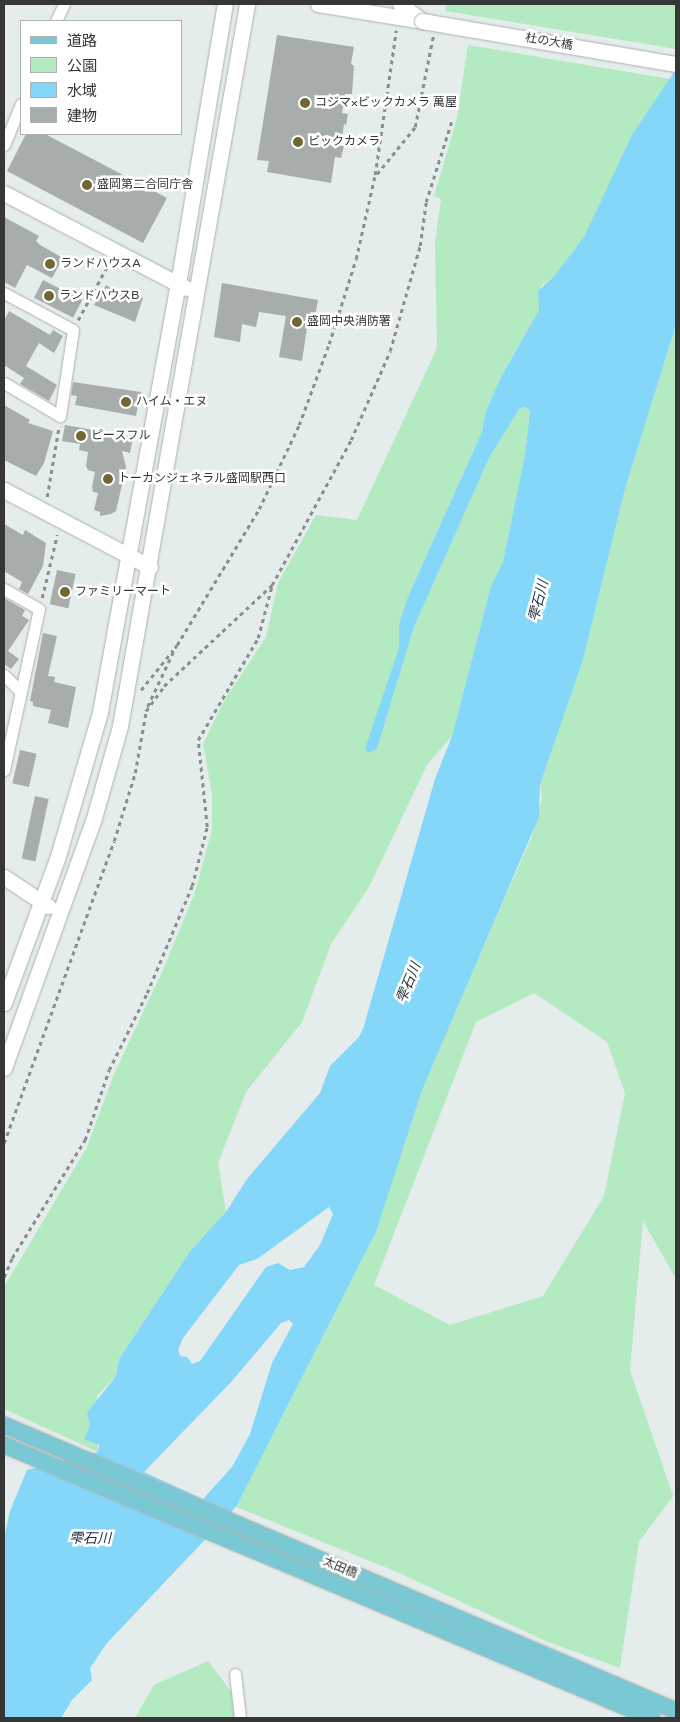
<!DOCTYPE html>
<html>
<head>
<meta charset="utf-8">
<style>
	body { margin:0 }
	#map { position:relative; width:680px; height:1722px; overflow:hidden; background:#e5ecec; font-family:"Varela Round","Noto Sans JP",sans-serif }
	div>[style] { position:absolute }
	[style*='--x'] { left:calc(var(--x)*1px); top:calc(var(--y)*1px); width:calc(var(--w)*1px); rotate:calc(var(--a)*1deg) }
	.green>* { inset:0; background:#b3eac2 }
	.water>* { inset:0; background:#85d7fa }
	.building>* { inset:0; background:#a7adab; transform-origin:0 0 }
	.path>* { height:2.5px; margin-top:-1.25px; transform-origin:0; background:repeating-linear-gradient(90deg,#898e8e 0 4px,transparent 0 8px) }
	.roads { filter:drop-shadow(0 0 1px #aab1b1) drop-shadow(0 0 1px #aab1b1) }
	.street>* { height:11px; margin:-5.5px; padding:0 5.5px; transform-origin:5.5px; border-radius:5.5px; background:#fff }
	.secondary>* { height:15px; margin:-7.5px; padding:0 7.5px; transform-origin:7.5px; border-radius:7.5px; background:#fff }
	.primary>* { height:16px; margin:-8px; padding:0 8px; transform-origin:8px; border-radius:8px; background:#79c8d3 }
	.bridges { filter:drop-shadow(0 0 1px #aab1b1) drop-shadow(0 0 1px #aab1b1) }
	.secondary-bridge>* { height:15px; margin:-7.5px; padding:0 7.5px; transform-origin:7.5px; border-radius:7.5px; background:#fff }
	.dots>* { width:14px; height:14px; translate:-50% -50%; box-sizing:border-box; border:2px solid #fff; border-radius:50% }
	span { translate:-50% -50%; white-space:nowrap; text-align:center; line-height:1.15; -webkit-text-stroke:5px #fff; paint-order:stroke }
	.street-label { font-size:12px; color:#343736 }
	.poi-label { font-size:12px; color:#343736 }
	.left { translate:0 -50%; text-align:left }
	.water-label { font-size:14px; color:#1b2e37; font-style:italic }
	.frame { position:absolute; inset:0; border:5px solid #343736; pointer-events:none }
	.legend { position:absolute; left:20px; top:20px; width:162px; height:115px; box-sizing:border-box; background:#fff; border:1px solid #aeafaf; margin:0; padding:6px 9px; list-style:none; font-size:15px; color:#343736 }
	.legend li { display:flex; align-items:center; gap:10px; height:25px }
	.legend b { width:25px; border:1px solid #aeafaf }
</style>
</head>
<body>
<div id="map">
	<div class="green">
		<div style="clip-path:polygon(447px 4px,676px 4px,676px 49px,445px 11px)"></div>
		<div style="clip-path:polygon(468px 45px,670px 79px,584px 237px,555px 275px,541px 286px,539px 310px,501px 377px,486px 411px,482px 432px,407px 599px,399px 624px,399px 648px,391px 679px,365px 749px,377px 749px,414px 627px,489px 458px,520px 408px,525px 407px,530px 411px,525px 454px,503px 562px,491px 586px,452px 736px,427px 765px,369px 887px,331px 944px,302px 1022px,246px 1092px,218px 1163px,226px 1212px,191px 1250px,119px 1359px,116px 1376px,97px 1396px,98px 1452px,4px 1409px,4px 1287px,87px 1147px,114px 1074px,163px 970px,194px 895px,212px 830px,212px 794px,203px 744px,224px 701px,266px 637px,278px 583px,316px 515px,357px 520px,437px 348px,435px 242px,441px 199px,434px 196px,457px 118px)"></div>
		<div style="clip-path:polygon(evenodd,676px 325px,676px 1279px,643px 1221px,630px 1370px,673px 1496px,639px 1542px,620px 1668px,548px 1642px,397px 1572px,236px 1507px,376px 1232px,421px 1090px,532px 836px,542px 799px,540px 785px,583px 660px,625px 489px,676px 325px,534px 993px,607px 1042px,625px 1093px,604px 1196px,543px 1296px,450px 1325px,374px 1285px,476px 1022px,534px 993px)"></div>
		<div style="clip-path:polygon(208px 1661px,237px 1699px,240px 1718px,135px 1718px,154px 1685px)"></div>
	</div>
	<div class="water">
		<div style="clip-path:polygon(evenodd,676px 69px,676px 325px,625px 489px,583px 660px,540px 785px,539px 817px,422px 1090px,376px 1232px,236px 1507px,107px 1643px,90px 1668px,92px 1680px,72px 1700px,61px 1718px,4px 1718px,4px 1538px,10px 1511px,27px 1470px,98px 1452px,99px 1445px,84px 1439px,90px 1425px,87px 1413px,116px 1376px,119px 1359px,191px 1250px,226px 1212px,247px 1179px,320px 1093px,330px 1066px,359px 1037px,363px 1029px,435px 779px,452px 736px,491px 586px,503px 562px,525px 454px,530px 411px,525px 407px,520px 408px,489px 458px,414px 627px,377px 749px,367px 753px,365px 749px,399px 648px,399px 624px,407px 599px,482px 432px,486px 411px,501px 377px,539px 310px,538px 291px,555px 275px,584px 237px,632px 135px,676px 69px,329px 1207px,333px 1214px,320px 1245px,304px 1267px,290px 1270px,278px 1263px,266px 1267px,200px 1361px,192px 1364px,187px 1357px,180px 1356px,178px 1350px,183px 1338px,239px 1265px,257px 1259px,329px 1207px,676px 69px,289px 1320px,293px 1324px,272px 1363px,250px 1434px,232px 1467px,203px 1499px,144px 1472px,232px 1381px,281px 1323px,289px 1320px)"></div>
	</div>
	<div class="building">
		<div style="clip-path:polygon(277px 35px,354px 47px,351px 64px,354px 66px,352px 94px,345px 94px,342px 113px,348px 114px,346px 125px,344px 124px,341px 146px,344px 146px,341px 158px,335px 157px,331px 183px,267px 172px,269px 161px,257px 160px)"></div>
		<div style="clip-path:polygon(26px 134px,45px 134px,167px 198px,143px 243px,7px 171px)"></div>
		<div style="clip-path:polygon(4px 217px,39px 236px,36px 241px,40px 245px,63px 258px,52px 278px,27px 265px,15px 288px,4px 282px)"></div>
		<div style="left:43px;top:280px;width:44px;height:20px;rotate:27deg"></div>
		<div style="clip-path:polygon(222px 283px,318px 300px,314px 322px,308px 321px,302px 361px,279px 357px,286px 316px,259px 312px,256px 327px,242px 324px,240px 342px,214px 337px)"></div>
		<div style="clip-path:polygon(106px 285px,127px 297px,128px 293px,143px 298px,135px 322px,94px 305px)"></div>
		<div style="clip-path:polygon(9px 311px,50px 335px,53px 330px,63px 336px,54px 353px,39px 343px,26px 366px,57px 385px,49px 401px,20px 384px,24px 378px,4px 365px,4px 321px)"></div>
		<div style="clip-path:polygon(73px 382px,141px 392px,136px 416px,75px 405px,77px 396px,71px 395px)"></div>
		<div style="clip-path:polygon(4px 405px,30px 420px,28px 423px,53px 431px,44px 463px,36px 476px,4px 460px)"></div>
		<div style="clip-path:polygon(65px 425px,133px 437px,130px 453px,122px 451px,126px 467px,116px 511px,111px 514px,100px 516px,100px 512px,94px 510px,98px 493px,93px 492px,92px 487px,95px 472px,88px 470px,86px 466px,88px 452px,79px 450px,80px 444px,62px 441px)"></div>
		<div style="clip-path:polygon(4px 524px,23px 535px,25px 530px,46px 543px,43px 566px,28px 594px,19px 589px,22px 582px,4px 571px)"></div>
		<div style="left:57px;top:570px;width:19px;height:35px;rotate:12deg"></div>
		<div style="clip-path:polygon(4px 598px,25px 610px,22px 616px,29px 620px,8px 651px,19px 659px,11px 669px,4px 664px)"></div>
		<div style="clip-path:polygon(43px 633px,57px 636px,48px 676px,55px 677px,54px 682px,76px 687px,68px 728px,48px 723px,51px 710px,33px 706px,33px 702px,30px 701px)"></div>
		<div style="left:20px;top:750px;width:17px;height:34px;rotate:13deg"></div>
		<div style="left:35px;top:796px;width:14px;height:64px;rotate:12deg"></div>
	</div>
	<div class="path">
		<div style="--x:377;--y:174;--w:60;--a:-51"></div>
		<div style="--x:415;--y:127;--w:92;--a:-78.7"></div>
		<div style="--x:78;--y:320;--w:63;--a:-61.4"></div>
		<div style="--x:47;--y:497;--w:72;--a:-80.4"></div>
		<div style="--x:42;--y:598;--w:65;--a:-76.6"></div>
		<div style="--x:177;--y:645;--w:73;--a:115.2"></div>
		<div style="--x:146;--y:711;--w:31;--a:-54"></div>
		<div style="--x:164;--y:686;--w:148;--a:-43.1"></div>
		<div style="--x:272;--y:585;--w:165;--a:-61.4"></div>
		<div style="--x:351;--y:440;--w:97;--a:-66.3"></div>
		<div style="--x:390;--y:351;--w:109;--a:-74.1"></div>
		<div style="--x:420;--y:246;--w:44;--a:-82.2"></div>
		<div style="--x:426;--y:202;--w:86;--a:-72.4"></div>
		<div style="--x:177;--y:645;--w:159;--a:-58.9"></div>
		<div style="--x:259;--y:509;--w:93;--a:-64.5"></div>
		<div style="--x:299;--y:425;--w:86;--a:-69.7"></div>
		<div style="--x:329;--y:344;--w:89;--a:-72.4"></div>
		<div style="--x:356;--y:259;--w:86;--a:-77.3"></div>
		<div style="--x:375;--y:175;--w:146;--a:-81.7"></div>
		<div style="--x:141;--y:690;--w:51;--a:-51.3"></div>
		<div style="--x:4;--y:1143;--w:321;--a:-70"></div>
		<div style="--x:114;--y:841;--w:71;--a:-72.8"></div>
		<div style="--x:135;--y:773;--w:63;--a:-79.9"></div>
		<div style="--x:4;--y:1277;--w:21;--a:-67"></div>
		<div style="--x:12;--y:1258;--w:139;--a:-58.3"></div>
		<div style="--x:85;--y:1140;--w:74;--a:-71.1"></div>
		<div style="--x:109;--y:1070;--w:86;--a:-63.7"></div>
		<div style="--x:147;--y:993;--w:116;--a:-67.2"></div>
		<div style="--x:192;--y:886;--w:61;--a:-75.7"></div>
		<div style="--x:207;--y:827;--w:87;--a:-95.9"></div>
		<div style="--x:198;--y:740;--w:118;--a:-59.5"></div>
		<div style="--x:258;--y:638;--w:55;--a:-75.2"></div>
	</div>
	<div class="roads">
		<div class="street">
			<div style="--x:56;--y:21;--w:19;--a:-65"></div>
			<div style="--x:4;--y:145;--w:44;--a:-67.5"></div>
			<div style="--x:4;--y:293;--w:78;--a:28.2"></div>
			<div style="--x:73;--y:330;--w:87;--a:98.6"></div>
			<div style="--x:60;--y:416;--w:65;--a:-149.5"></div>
			<div style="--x:4;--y:589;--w:40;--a:29.7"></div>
			<div style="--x:39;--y:609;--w:165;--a:102.3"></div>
			<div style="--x:4;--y:675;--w:23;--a:45"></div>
			<div style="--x:235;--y:1674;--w:44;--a:83.5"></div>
		</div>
		<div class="secondary">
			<div style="--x:318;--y:4;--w:105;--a:9.3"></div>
			<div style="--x:400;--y:4;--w:26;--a:37"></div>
			<div style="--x:4;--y:193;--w:205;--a:27.6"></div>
			<div style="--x:4;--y:490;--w:165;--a:27.8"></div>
			<div style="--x:4;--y:877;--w:53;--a:33.4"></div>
			<div style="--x:4;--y:1003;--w:157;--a:-69.8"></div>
			<div style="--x:58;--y:856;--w:150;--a:-73.7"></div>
			<div style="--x:100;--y:712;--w:435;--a:-79.7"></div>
			<div style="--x:178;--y:284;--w:284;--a:-80.5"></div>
			<div style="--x:4;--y:1068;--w:266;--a:-70.2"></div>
			<div style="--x:94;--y:818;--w:96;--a:-74.2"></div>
			<div style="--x:120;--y:726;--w:733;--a:-80.02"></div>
		</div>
		<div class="primary">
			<div style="--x:4;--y:1425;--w:730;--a:23.05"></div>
			<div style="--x:4;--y:1445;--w:703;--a:22.85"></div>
		</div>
	</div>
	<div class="bridges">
		<div class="secondary-bridge">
			<div style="--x:422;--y:21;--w:258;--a:9.6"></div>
		</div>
	</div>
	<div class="dots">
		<div style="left:305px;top:103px;background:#716734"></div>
		<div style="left:298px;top:142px;background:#716734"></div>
		<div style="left:87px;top:185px;background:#716734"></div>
		<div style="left:50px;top:264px;background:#716734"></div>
		<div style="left:49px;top:296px;background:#716734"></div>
		<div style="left:297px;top:322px;background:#716734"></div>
		<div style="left:126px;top:402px;background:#716734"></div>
		<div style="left:81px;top:436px;background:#716734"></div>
		<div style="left:108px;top:479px;background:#716734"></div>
		<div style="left:65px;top:592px;background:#716734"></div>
	</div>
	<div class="street-label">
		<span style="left:549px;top:42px;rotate:10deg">杜の大橋</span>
		<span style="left:340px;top:1568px;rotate:23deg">太田橋</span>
	</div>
	<div class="poi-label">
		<span class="left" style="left:315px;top:103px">コジマ×ビックカメラ 萬屋</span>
		<span class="left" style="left:308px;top:142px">ビックカメラ</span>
		<span class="left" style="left:97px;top:185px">盛岡第二合同庁舎</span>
		<span class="left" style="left:60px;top:264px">ランドハウスA</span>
		<span class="left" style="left:59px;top:296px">ランドハウスB</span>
		<span class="left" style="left:307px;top:322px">盛岡中央消防署</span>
		<span class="left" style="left:136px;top:402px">ハイム・エヌ</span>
		<span class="left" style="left:91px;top:436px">ピースフル</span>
		<span class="left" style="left:118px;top:479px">トーカンジェネラル盛岡駅西口</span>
		<span class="left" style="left:75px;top:592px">ファミリーマート</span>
	</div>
	<div class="water-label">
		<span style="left:539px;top:601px;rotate:-76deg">雫石川</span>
		<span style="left:409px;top:983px;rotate:-68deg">雫石川</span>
		<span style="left:90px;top:1539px">雫石川</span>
	</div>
	<div class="frame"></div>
	<ul class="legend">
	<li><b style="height:6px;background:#79c8d3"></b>道路</li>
	<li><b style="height:14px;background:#b3eac2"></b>公園</li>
	<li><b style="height:14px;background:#85d7fa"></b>水域</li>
	<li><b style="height:14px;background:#a7adab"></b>建物</li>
	</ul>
</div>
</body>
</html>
